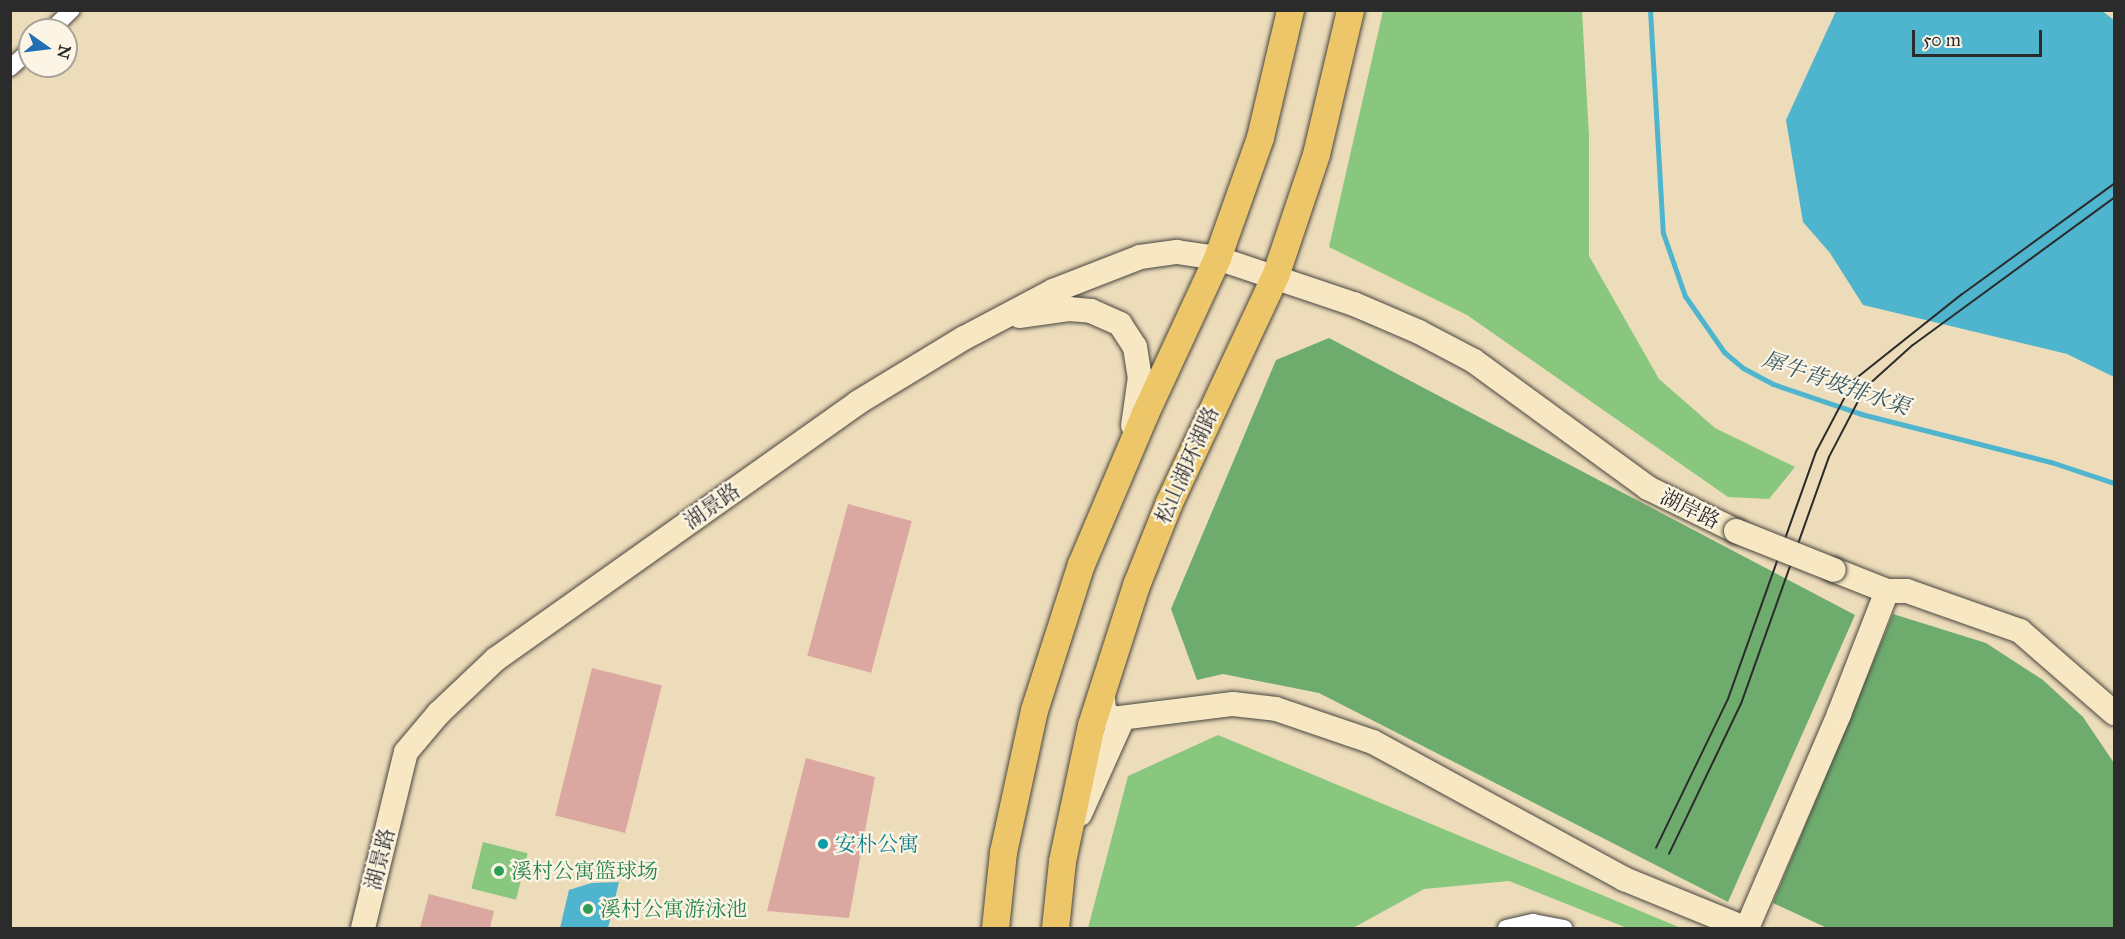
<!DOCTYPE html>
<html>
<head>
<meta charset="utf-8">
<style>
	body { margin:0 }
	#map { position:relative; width:2125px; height:939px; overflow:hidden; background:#eddcba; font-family:"IM FELL Great Primer","Noto Serif SC",serif }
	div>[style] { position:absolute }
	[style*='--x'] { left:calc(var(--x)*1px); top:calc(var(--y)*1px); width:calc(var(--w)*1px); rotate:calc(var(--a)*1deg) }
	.green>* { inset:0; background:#89c77e; transform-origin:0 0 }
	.forest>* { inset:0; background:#6eac6d }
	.water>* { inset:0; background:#4fb5ce }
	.stream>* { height:5px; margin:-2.5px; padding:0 2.5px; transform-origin:2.5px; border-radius:2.5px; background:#4fb5ce }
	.building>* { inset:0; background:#dba7a1; transform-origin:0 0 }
	.roads { filter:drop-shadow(0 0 2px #484640) drop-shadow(0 0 2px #484640) }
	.street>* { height:16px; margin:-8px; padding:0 8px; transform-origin:8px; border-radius:8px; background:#fff }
	.secondary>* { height:24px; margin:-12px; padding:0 12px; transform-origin:12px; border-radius:12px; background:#f7e8c3 }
	.primary>* { height:27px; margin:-13.5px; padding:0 13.5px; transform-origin:13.5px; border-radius:13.5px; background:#ecc669 }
	.tram>* { height:1.5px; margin:-0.75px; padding:0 0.75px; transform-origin:0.75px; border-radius:0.75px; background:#2b2b2b }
	.bridges { filter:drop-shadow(0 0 2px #484640) drop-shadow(0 0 2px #484640) }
	.secondary-bridge>* { height:24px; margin:-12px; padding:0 12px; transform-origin:12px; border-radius:12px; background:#f7e8c3 }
	.dots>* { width:16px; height:16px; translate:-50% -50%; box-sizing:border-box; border:3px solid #fcf5e5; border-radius:50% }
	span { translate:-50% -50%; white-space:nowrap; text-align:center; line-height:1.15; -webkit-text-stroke:4.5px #fcf5e5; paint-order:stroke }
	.street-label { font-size:21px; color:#2b2b2b }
	.culture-label { font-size:21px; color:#0d838f }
	.left { translate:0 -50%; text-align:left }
	.leisure-label { font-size:21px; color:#27864d }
	.water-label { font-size:22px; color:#385b64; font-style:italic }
	.frame { position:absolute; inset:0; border:12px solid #2b2b2b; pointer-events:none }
	.north { position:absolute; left:18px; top:18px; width:60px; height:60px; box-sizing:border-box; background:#fcf5e5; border:2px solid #a8a49b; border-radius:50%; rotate:104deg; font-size:16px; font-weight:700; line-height:24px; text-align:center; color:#2b2b2b }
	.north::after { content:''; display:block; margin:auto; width:21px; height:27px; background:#1f6fb2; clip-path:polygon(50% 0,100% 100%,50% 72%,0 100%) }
	.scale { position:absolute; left:1912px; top:30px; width:130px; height:27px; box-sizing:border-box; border:3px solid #2b2b2b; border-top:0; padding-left:8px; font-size:18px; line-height:21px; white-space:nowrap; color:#2b2b2b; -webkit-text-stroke:4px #fcf5e5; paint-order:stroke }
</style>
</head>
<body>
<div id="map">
	<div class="green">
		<div style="clip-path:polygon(1383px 11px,1582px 11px,1589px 137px,1589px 256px,1659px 379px,1715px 428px,1795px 467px,1769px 499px,1728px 497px,1467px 315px,1329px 247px)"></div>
		<div style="clip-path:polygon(1218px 735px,1681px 928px,1627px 928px,1509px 881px,1424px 889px,1353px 928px,1088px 928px,1128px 776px)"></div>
		<div style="left:483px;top:842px;width:46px;height:48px;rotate:14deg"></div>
	</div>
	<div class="forest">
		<div style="clip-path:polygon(1329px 338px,1855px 615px,1728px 902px,1319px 693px,1223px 674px,1197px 680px,1171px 609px,1276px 360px)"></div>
		<div style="clip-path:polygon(1893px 614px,1986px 643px,2043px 680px,2083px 717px,2114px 763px,2114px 928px,1827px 928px,1773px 903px)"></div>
	</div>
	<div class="water">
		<div style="clip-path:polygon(2101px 10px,2114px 20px,2114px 377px,2067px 354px,1863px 305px,1830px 253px,1803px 222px,1786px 120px,1836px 11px)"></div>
		<div style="clip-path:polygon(619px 882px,608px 928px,560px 928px,569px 890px,591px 883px)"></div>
	</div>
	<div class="stream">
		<div style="--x:1650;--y:10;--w:223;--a:86.7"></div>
		<div style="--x:1663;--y:233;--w:67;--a:70.8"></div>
		<div style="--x:1685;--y:296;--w:68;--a:55.1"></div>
		<div style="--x:1724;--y:352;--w:25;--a:40"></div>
		<div style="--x:1743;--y:368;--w:34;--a:28"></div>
		<div style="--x:1773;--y:384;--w:93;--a:18.8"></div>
		<div style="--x:1861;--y:414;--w:196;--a:14.2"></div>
		<div style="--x:2051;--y:462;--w:66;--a:18.4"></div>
	</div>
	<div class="building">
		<div style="left:848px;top:504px;width:66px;height:157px;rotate:15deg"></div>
		<div style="left:592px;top:668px;width:72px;height:152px;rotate:14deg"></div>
		<div style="clip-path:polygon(806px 758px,875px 777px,849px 918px,767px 911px)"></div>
		<div style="clip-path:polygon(429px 894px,494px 911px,490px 928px,420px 928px)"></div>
	</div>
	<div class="roads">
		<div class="street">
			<div style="--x:51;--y:30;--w:29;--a:-44"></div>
			<div style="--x:10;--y:68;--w:27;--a:-42"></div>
			<div style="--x:1506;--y:928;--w:28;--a:-13"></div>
			<div style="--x:1533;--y:922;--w:32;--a:11"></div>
		</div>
		<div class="secondary">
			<div style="--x:1019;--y:316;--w:50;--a:-8"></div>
			<div style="--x:1069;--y:309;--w:22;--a:5"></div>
			<div style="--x:1091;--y:311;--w:32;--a:24"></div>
			<div style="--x:1120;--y:324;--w:27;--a:57"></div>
			<div style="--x:1135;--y:347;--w:30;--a:81"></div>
			<div style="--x:1140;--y:377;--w:49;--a:98.1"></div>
			<div style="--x:1834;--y:570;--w:57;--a:21.6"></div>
			<div style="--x:1887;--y:591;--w:20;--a:0"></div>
			<div style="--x:1907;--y:591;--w:120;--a:19.5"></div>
			<div style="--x:2020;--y:631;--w:125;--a:41.1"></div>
			<div style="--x:1102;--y:690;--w:20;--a:84"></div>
			<div style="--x:1104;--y:710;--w:12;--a:48"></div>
			<div style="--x:1112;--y:719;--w:122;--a:-7.1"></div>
			<div style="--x:1233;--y:704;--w:43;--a:6.6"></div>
			<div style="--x:1276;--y:709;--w:102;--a:18.8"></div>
			<div style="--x:1373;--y:742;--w:286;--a:28.6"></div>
			<div style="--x:1624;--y:879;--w:130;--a:22.2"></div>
			<div style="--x:1080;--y:814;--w:103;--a:-65.9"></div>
			<div style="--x:363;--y:928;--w:181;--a:-76.3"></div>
			<div style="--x:406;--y:752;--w:51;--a:-49.8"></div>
			<div style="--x:439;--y:713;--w:79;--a:-43.5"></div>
			<div style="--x:496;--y:659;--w:443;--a:-35.3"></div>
			<div style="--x:857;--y:403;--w:125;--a:-31.3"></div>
			<div style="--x:964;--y:338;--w:101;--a:-27.8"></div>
			<div style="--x:1053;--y:291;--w:93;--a:-21.3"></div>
			<div style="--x:1140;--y:257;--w:37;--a:-8"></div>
			<div style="--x:1177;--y:252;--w:40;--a:8.5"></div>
			<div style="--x:1217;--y:258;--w:145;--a:18.6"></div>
			<div style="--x:1354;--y:304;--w:71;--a:23.3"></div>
			<div style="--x:1419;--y:332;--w:62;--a:27.8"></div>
			<div style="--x:1474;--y:361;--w:215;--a:36.1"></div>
			<div style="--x:1648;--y:488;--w:98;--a:26"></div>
			<div style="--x:1747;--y:928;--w:233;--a:-66.7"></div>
			<div style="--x:1839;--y:714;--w:132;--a:-68.7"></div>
		</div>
		<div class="primary">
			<div style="--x:995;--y:928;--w:76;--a:-84"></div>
			<div style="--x:1003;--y:852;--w:145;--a:-77.7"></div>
			<div style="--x:1034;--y:710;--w:153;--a:-72.2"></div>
			<div style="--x:1081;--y:564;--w:164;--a:-67"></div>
			<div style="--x:1145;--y:413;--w:171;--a:-65.1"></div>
			<div style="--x:1217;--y:258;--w:128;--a:-70.4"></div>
			<div style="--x:1260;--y:137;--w:130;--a:-76.7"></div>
			<div style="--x:1055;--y:928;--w:67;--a:-84"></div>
			<div style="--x:1062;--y:861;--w:139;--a:-78"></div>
			<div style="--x:1091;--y:725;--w:147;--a:-72.2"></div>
			<div style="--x:1136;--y:585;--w:89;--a:-68.3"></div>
			<div style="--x:1169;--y:502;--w:250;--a:-64.9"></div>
			<div style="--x:1275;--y:276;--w:129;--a:-71.4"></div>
			<div style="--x:1316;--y:154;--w:148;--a:-76.7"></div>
		</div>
	</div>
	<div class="tram">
		<div style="--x:1656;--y:848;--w:165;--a:-64.2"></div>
		<div style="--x:1728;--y:699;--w:262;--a:-70.4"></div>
		<div style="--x:1816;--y:452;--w:81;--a:-62.2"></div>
		<div style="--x:1854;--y:380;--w:137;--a:-38.5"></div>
		<div style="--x:1961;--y:295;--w:189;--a:-36"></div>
		<div style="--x:1669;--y:854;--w:166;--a:-64.4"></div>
		<div style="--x:1741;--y:704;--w:262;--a:-70.4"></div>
		<div style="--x:1829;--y:457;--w:78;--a:-62.4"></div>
		<div style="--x:1865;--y:388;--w:64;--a:-41.9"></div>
		<div style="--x:1913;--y:345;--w:249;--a:-36.2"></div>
	</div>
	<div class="bridges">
		<div class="secondary-bridge">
			<div style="--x:1736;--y:531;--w:105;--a:21.7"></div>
		</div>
	</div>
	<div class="dots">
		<div style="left:823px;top:844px;background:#0f9aa8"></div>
		<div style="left:499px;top:871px;background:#2e9e5b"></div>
		<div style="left:588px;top:909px;background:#2e9e5b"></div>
	</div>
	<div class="street-label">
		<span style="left:1187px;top:465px;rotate:-66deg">松山湖环湖路</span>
		<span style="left:712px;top:506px;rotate:-35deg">湖景路</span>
		<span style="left:1690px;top:509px;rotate:26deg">湖岸路</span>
		<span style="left:380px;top:859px;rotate:-76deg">湖景路</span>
	</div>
	<div class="culture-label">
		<span class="left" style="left:835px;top:844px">安朴公寓</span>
	</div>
	<div class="leisure-label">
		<span class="left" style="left:511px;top:871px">溪村公寓篮球场</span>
		<span class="left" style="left:600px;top:909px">溪村公寓游泳池</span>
	</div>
	<div class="water-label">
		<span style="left:1836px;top:383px;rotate:19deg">犀牛背坡排水渠</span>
	</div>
	<div class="frame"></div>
	<div class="north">N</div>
	<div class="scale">50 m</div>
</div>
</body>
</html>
